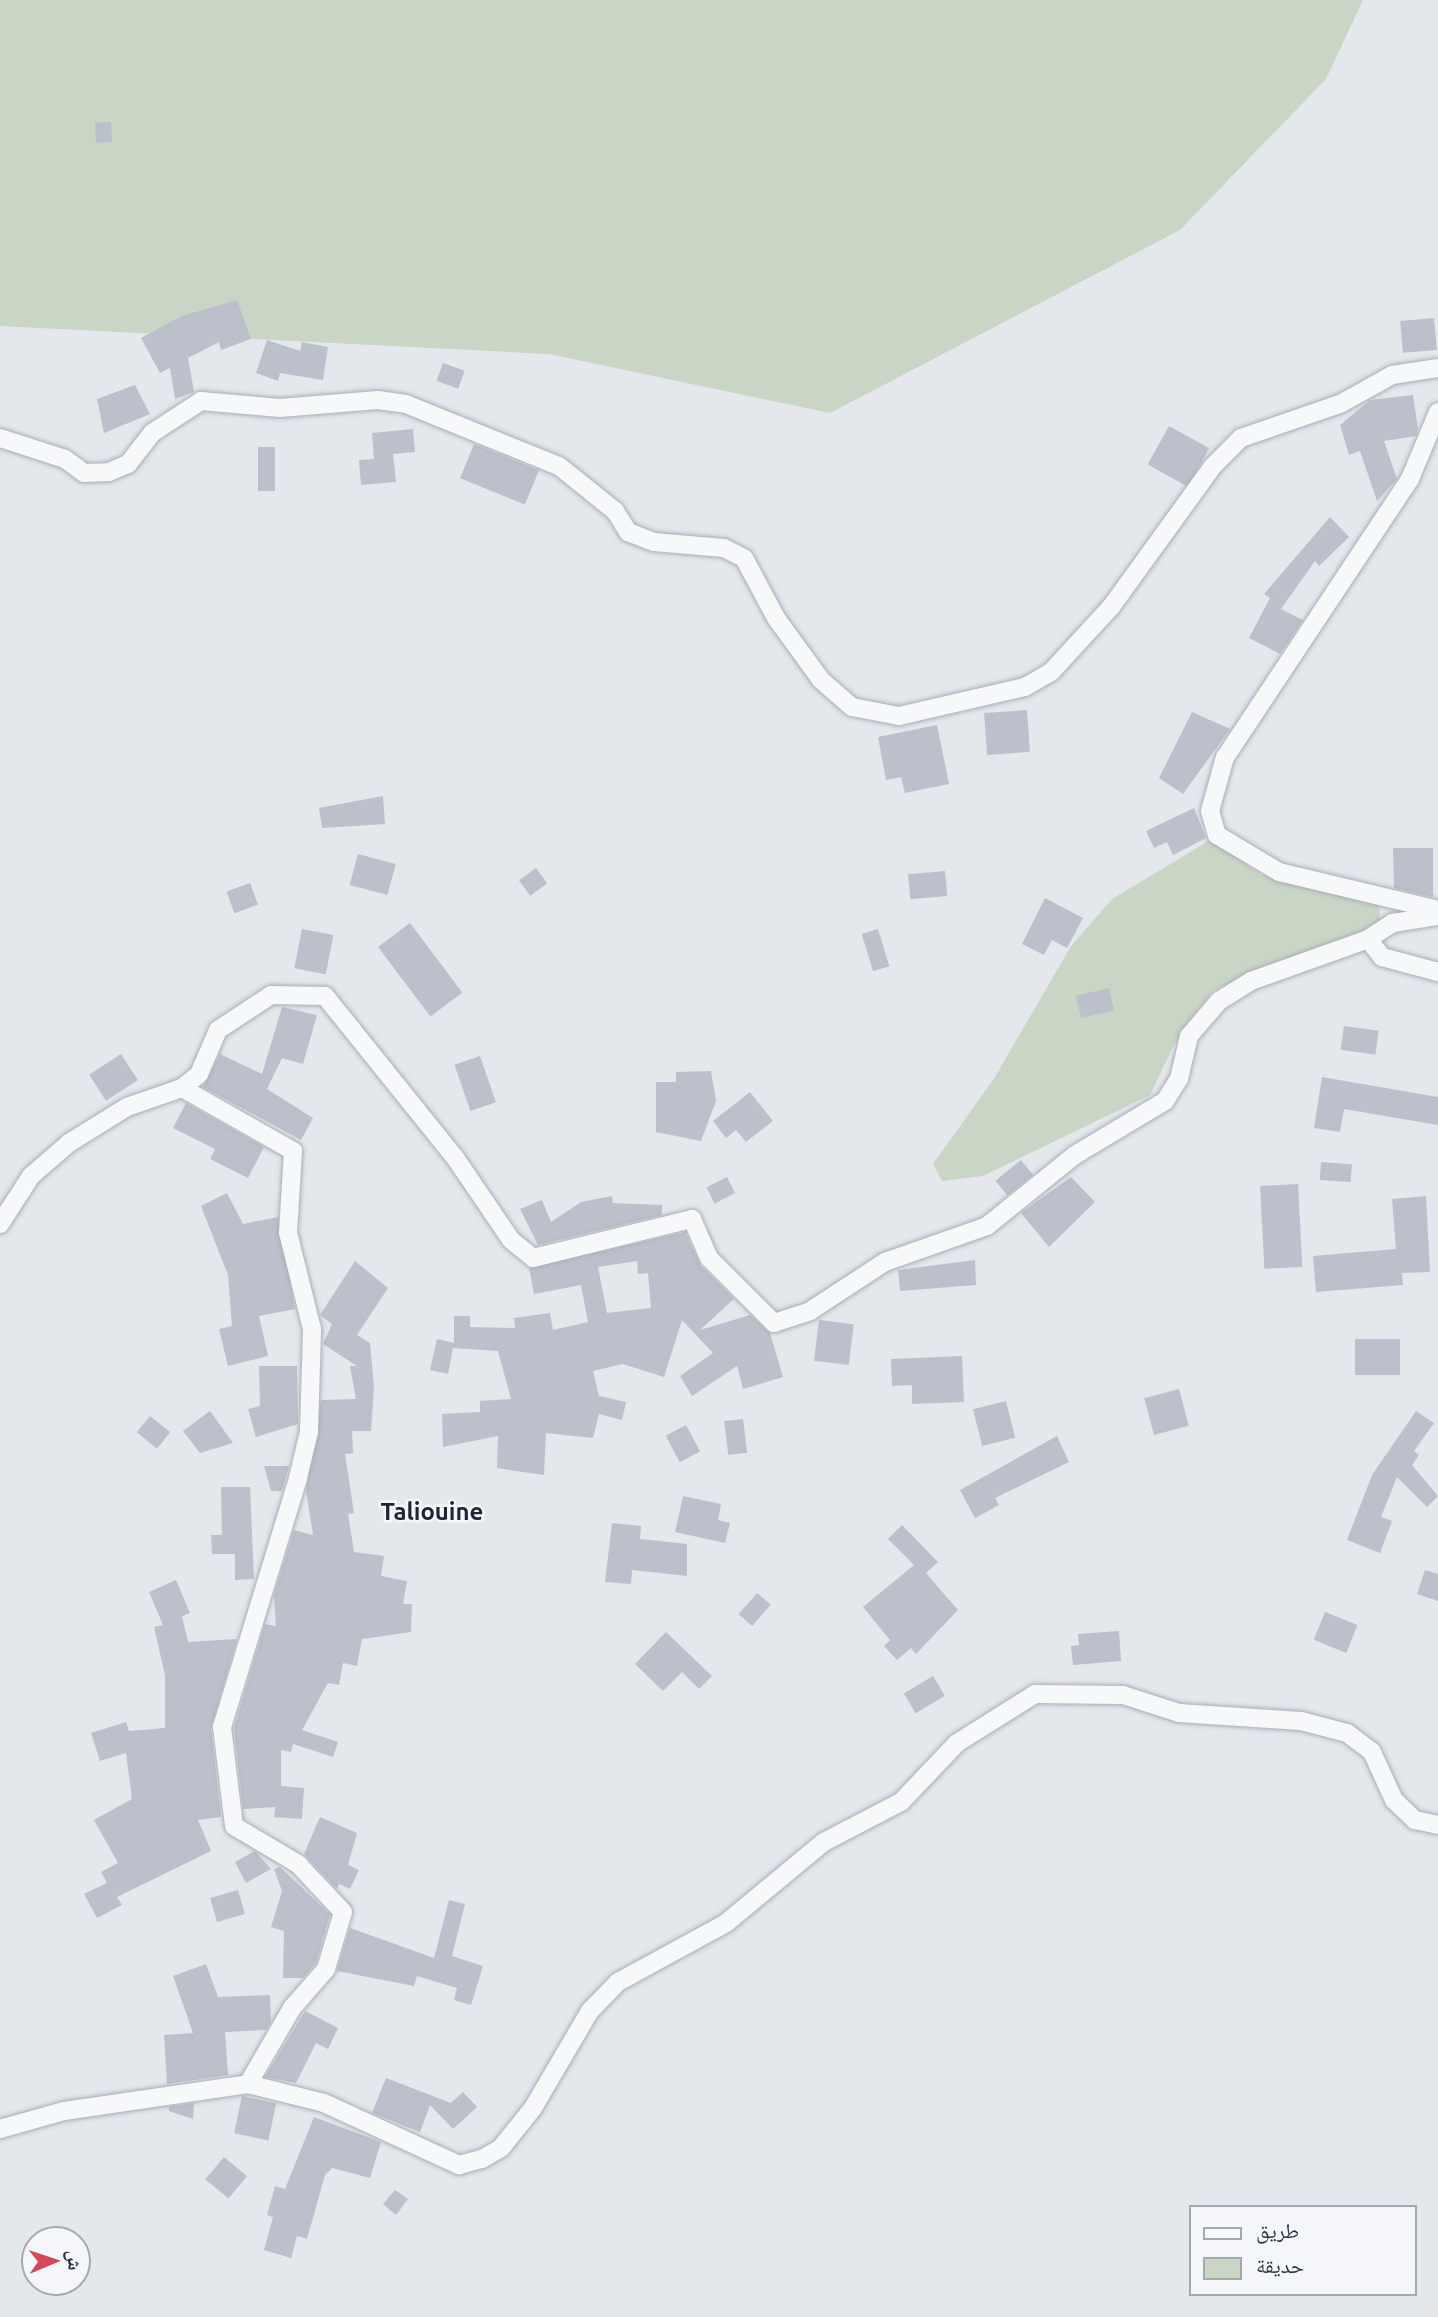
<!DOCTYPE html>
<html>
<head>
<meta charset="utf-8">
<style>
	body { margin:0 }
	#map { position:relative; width:1438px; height:2317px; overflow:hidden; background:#e4e7ec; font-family:Ubuntu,"Noto Naskh Arabic",sans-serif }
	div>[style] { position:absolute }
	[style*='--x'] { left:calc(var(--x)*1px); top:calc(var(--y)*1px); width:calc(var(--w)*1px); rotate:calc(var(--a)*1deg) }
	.green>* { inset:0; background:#c9d6c5 }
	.building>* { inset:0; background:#bbc0ca; transform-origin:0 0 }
	.roads { filter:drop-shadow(0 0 2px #a9aeb7) drop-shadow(0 0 2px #a9aeb7) }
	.minor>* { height:18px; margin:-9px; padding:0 9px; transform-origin:9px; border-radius:9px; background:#f7f8fa }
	span { translate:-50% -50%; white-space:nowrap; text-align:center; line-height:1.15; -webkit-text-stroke:5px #f4f6f9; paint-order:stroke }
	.quarter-label { font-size:24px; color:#1d2536; font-weight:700 }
	.legend { position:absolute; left:1189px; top:2205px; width:228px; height:91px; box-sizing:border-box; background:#f4f6f9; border:2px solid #a4a8b1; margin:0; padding:9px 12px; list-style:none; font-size:21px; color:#2b3445 }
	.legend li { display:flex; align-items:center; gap:14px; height:35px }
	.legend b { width:35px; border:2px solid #a4a8b1 }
	.north { position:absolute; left:21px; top:2226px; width:70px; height:70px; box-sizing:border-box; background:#f4f6f9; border:2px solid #a4a8b1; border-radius:50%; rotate:88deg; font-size:19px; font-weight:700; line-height:28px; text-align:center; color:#2b3445 }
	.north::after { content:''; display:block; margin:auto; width:24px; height:32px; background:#d1495b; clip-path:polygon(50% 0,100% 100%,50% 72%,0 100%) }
</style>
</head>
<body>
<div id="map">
	<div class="green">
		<div style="clip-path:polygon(0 0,1363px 0,1326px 79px,1180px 230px,830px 413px,549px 354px,0 326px)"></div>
		<div style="clip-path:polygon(1212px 839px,1261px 875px,1379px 904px,1380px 920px,1365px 932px,1213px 990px,1175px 1043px,1150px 1095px,983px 1176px,942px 1181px,933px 1164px,995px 1077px,1071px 946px,1112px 899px)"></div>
	</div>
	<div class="building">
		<div style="left:111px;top:122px;width:20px;height:16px;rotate:87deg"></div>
		<div style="clip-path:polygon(237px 300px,251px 339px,221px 350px,219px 342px,188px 358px,194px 392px,175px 399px,170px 368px,160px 373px,141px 338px,182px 316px)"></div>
		<div style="left:1434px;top:318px;width:32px;height:34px;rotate:85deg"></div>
		<div style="clip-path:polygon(267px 340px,300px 351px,302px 342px,328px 347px,323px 380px,280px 373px,278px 381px,256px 373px)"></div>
		<div style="left:443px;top:363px;width:23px;height:19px;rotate:20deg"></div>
		<div style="clip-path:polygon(135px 385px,150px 414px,104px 433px,97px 399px)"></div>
		<div style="clip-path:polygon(1413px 395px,1418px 429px,1416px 436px,1384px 441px,1397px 479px,1377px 501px,1360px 451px,1349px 455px,1340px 425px,1370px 400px)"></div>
		<div style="left:1169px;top:426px;width:46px;height:44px;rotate:29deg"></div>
		<div style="clip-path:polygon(413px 429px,415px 452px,393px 454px,396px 482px,361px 485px,359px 460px,374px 459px,372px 433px)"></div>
		<div style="left:474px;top:444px;width:70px;height:37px;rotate:22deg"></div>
		<div style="left:258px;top:447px;width:17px;height:44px"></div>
		<div style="clip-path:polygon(1330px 517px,1349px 537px,1319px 566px,1315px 561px,1281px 609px,1303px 620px,1280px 654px,1249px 638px,1270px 598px,1264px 594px)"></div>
		<div style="left:1027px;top:710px;width:42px;height:43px;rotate:86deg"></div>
		<div style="clip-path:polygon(1192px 712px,1230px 729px,1183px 794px,1159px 778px)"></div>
		<div style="clip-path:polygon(937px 725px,949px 784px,905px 793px,901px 777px,886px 780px,878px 737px)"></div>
		<div style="clip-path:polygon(383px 796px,385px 824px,322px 828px,319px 808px)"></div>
		<div style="clip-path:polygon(1194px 808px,1206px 838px,1173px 855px,1167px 842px,1154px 848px,1146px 831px)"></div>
		<div style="clip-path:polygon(1393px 848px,1433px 848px,1433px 897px,1394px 888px)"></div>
		<div style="left:358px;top:854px;width:39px;height:32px;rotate:15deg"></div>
		<div style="left:536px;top:868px;width:19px;height:21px;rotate:54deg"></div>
		<div style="left:945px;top:871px;width:25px;height:37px;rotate:85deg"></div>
		<div style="left:250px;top:883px;width:23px;height:25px;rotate:70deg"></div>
		<div style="clip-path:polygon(1045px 898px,1083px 918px,1067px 948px,1052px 940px,1044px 955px,1022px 944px)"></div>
		<div style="left:410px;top:923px;width:87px;height:40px;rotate:53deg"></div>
		<div style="left:302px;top:929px;width:32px;height:40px;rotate:11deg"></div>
		<div style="left:878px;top:929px;width:39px;height:17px;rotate:73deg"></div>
		<div style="left:1109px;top:988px;width:23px;height:34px;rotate:77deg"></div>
		<div style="clip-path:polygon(282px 1007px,317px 1015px,303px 1064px,282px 1058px,267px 1089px,313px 1118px,301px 1140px,203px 1087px,220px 1054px,262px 1074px)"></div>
		<div style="left:1344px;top:1026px;width:35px;height:24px;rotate:8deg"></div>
		<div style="left:121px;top:1054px;width:31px;height:38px;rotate:57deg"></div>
		<div style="left:480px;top:1056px;width:49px;height:27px;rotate:71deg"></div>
		<div style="clip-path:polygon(711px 1071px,716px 1101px,701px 1141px,656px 1132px,656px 1082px,676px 1082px,676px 1072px)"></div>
		<div style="clip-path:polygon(1322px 1077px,1438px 1097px,1438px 1125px,1344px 1109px,1340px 1132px,1314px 1128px)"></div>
		<div style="clip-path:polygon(750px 1092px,773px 1121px,746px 1142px,736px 1130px,726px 1138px,713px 1121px)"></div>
		<div style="clip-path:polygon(186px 1103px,264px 1147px,248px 1178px,210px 1159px,215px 1149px,173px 1128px)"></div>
		<div style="left:1021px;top:1160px;width:19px;height:33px;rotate:51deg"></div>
		<div style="left:1321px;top:1162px;width:31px;height:18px;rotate:4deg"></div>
		<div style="left:727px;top:1177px;width:18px;height:23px;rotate:63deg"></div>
		<div style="clip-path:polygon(1071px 1177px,1095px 1202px,1049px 1247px,1021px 1213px)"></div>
		<div style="left:1298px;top:1184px;width:83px;height:38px;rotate:87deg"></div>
		<div style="clip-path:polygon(227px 1193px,243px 1224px,278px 1217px,295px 1309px,259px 1316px,268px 1356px,228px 1366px,219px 1329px,232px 1326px,228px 1275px,201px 1206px)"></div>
		<div style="clip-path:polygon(612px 1196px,613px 1203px,662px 1205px,662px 1215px,538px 1245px,520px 1209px,542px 1200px,551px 1222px,581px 1202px)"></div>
		<div style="clip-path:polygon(1426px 1196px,1430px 1272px,1402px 1273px,1403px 1285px,1316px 1292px,1313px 1256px,1396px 1249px,1392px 1199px)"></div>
		<div style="clip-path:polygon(evenodd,685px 1232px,701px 1266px,734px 1299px,700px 1330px,750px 1315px,770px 1333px,783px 1377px,743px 1389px,737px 1366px,692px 1396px,680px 1376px,713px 1353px,682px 1320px,664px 1377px,623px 1364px,593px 1371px,599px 1396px,626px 1402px,622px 1420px,599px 1414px,593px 1438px,546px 1433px,544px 1475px,497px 1468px,498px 1436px,443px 1447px,442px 1414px,480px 1412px,480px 1401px,511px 1399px,498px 1351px,453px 1348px,448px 1374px,430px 1370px,437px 1339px,454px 1343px,454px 1316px,470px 1316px,470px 1327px,515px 1328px,514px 1318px,550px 1313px,553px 1330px,588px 1322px,581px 1285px,534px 1294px,529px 1268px,685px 1232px,637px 1261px,638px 1274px,648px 1273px,651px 1308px,607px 1313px,598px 1267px,637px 1261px)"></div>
		<div style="clip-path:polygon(975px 1260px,976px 1285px,900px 1291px,898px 1270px)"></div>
		<div style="clip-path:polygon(355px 1261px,388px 1288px,357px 1335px,370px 1343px,374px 1387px,371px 1431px,352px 1431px,353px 1453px,345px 1454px,354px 1513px,348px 1514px,354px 1552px,384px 1556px,381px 1576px,407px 1581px,403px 1604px,412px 1604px,411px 1632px,362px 1639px,357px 1666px,343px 1663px,339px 1685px,328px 1683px,302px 1730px,338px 1742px,333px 1757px,293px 1744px,291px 1752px,281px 1750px,281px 1786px,304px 1788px,302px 1819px,274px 1817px,275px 1807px,243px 1809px,234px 1728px,265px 1624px,276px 1626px,274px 1595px,294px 1530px,313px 1535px,306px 1491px,321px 1400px,356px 1399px,350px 1366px,357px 1366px,323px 1344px,332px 1324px,320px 1315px)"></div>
		<div style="left:819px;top:1320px;width:35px;height:41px;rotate:7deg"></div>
		<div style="left:1355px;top:1339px;width:45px;height:36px"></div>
		<div style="clip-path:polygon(962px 1356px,964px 1402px,912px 1404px,912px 1385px,892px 1386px,891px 1359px)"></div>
		<div style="clip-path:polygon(259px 1366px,297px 1366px,298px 1424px,256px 1437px,248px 1409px,260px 1406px)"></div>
		<div style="left:1179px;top:1389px;width:38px;height:36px;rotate:75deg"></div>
		<div style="left:1006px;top:1401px;width:38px;height:34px;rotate:76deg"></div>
		<div style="clip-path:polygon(210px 1411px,233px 1443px,200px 1453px,183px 1431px)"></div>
		<div style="clip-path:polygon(1416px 1411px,1434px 1423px,1414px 1451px,1419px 1455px,1412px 1465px,1438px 1496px,1427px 1507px,1397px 1477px,1381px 1517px,1392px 1521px,1380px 1553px,1347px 1540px,1372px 1475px)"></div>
		<div style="left:150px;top:1416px;width:26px;height:21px;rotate:39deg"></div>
		<div style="left:743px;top:1419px;width:34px;height:19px;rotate:83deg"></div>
		<div style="left:686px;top:1425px;width:30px;height:23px;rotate:62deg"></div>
		<div style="clip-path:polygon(1057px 1436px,1069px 1462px,995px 1498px,999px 1505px,975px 1518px,960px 1490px)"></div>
		<div style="clip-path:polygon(264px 1466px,289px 1466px,282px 1491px,271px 1491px)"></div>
		<div style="clip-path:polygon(221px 1487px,250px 1487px,254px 1579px,235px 1580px,235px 1554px,212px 1554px,211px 1535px,222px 1535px)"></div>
		<div style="clip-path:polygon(683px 1496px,721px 1504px,718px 1520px,730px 1523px,725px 1543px,675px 1532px)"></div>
		<div style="clip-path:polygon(612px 1523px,641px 1526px,640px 1539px,687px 1544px,687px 1576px,632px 1570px,631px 1584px,605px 1582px)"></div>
		<div style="clip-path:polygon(902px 1525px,938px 1562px,926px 1573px,958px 1610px,916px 1654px,911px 1648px,897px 1660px,884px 1646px,890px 1640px,863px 1607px,914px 1565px,888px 1539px)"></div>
		<div style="clip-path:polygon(1425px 1570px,1438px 1574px,1438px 1601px,1417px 1594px)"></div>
		<div style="clip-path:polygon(176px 1580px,190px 1613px,182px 1616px,188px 1642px,237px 1639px,211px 1728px,221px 1817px,198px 1820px,211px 1851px,117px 1897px,122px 1905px,97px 1918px,84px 1894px,107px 1883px,101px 1872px,118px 1863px,94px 1820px,132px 1799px,126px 1753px,100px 1761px,91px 1733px,126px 1722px,129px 1731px,165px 1728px,165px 1675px,154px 1627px,163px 1625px,149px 1592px)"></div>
		<div style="left:757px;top:1593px;width:18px;height:28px;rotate:41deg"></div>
		<div style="left:1325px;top:1612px;width:35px;height:30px;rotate:22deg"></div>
		<div style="clip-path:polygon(1119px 1631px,1121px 1661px,1073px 1665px,1071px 1646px,1079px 1645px,1078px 1634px)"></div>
		<div style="clip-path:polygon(666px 1632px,712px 1676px,699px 1689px,682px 1672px,663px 1691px,635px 1664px)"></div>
		<div style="left:933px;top:1676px;width:23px;height:34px;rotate:59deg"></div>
		<div style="clip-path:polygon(320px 1817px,357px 1833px,348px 1865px,359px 1870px,350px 1889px,339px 1884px,337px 1889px,304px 1854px)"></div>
		<div style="clip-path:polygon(255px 1851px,271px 1869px,246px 1883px,235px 1862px)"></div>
		<div style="clip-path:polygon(280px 1867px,330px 1914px,316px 1963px,303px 1978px,283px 1978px,284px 1931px,271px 1927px,282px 1891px,274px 1869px)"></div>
		<div style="left:238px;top:1890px;width:25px;height:29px;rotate:74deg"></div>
		<div style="clip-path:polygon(449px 1900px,465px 1904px,452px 1956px,483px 1966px,471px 2005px,454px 2000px,457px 1988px,417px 1976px,414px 1986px,337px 1971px,350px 1928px,434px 1958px)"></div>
		<div style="clip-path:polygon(206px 1964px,218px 1997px,270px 1995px,271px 2022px,266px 2030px,225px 2032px,228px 2075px,167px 2084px,164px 2035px,193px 2033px,173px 1976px)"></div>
		<div style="clip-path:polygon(305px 2011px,338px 2028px,328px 2049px,316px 2043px,296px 2083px,265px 2077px)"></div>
		<div style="clip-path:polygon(386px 2078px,451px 2103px,463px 2092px,477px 2107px,453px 2129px,430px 2105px,420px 2132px,372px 2113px)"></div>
		<div style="left:242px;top:2096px;width:35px;height:38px;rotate:12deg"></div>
		<div style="clip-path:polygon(194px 2103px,193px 2119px,169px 2111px,169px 2107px)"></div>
		<div style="clip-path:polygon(314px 2117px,381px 2142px,370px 2178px,332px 2168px,325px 2175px,307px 2239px,297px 2236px,291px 2258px,264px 2250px,273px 2217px,267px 2215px,275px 2186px,285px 2189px)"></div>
		<div style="left:224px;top:2157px;width:30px;height:29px;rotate:40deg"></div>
		<div style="clip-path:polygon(395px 2190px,408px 2199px,396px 2215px,383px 2204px)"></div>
	</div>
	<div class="roads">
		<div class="minor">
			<div style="--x:1438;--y:412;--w:73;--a:112.7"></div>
			<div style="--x:1410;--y:479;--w:334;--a:123.6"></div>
			<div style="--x:1225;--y:757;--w:56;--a:105.5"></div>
			<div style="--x:1210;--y:811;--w:25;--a:74"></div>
			<div style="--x:1217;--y:835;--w:72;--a:30.8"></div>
			<div style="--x:1279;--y:872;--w:163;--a:13.4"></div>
			<div style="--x:0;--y:438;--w:68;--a:17.9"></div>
			<div style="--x:65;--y:459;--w:24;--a:36"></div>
			<div style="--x:84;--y:473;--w:25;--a:-2"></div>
			<div style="--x:109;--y:472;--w:21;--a:-23"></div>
			<div style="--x:128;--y:464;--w:39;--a:-52"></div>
			<div style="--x:152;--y:433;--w:59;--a:-33.1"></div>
			<div style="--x:201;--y:401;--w:79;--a:5.1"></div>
			<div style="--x:280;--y:408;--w:98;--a:-4.7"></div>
			<div style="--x:378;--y:400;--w:28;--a:8"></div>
			<div style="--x:406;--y:404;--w:165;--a:22.1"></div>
			<div style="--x:559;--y:466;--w:72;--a:38.8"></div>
			<div style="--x:615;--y:511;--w:25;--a:58"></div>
			<div style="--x:628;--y:532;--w:28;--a:21"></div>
			<div style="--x:654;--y:542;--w:70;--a:4.9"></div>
			<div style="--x:724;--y:548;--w:22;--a:27"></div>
			<div style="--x:744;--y:558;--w:68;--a:61.9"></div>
			<div style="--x:776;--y:618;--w:77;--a:54"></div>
			<div style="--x:821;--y:680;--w:41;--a:41.1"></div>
			<div style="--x:852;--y:707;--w:48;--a:10.8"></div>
			<div style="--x:899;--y:716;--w:129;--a:-13"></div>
			<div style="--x:1025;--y:687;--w:30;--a:-30"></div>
			<div style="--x:1051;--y:672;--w:88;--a:-47.3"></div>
			<div style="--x:1111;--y:607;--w:174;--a:-54.1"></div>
			<div style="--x:1213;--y:466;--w:40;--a:-45"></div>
			<div style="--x:1241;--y:438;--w:105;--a:-19"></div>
			<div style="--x:1340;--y:404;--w:60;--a:-29.1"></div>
			<div style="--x:1392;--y:375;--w:47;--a:-8.7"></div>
			<div style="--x:1368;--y:939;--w:23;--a:52"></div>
			<div style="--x:1382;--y:957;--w:58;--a:15"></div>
			<div style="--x:0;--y:1224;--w:57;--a:-57.1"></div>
			<div style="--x:31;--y:1176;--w:50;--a:-41"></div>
			<div style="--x:69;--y:1143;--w:68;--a:-31.8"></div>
			<div style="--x:127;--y:1107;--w:58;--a:-19.1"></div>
			<div style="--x:248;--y:2084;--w:88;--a:-59.9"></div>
			<div style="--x:292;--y:2008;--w:52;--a:-48.9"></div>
			<div style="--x:326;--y:1969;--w:59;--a:-73.4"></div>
			<div style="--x:343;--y:1912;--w:66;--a:-133.2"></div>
			<div style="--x:298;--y:1864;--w:74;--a:-149.3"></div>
			<div style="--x:234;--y:1826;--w:100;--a:-96.9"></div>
			<div style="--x:222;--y:1727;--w:260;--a:-73"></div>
			<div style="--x:298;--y:1478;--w:47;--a:-76.6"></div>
			<div style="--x:309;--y:1432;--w:103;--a:-88.3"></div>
			<div style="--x:312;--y:1329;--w:99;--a:-104"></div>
			<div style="--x:288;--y:1233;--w:82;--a:-86.5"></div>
			<div style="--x:293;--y:1151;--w:128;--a:-150.4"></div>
			<div style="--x:182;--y:1088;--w:22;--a:-39"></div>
			<div style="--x:199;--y:1074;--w:48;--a:-66.6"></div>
			<div style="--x:218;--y:1030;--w:64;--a:-33.4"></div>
			<div style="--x:271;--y:995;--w:54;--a:1.1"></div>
			<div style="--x:325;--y:996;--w:209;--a:51.2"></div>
			<div style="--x:456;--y:1159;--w:98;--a:55.8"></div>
			<div style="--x:511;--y:1240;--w:28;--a:39"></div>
			<div style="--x:533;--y:1258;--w:164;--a:-13.8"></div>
			<div style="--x:692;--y:1219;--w:43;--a:66.4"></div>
			<div style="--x:709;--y:1258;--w:92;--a:45"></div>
			<div style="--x:774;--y:1323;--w:38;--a:-18"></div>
			<div style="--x:810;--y:1311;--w:90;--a:-33.2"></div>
			<div style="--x:885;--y:1262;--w:108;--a:-19.4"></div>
			<div style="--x:987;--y:1226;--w:113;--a:-38.9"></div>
			<div style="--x:1075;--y:1155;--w:105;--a:-31"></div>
			<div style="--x:1165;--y:1101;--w:26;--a:-58"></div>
			<div style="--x:1179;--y:1079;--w:44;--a:-76.9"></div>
			<div style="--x:1189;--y:1036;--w:46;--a:-49.4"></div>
			<div style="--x:1219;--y:1001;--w:38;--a:-32"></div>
			<div style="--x:1251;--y:981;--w:124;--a:-19.7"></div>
			<div style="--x:1368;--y:939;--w:30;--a:-33"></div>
			<div style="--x:1393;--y:923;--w:46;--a:-8.8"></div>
			<div style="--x:0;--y:2129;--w:66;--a:-15.7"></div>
			<div style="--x:64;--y:2111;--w:186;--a:-8.3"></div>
			<div style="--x:248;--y:2084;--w:78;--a:14"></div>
			<div style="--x:324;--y:2103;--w:149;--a:24.7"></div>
			<div style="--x:459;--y:2165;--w:24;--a:-15"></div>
			<div style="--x:482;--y:2159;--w:22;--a:-30"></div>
			<div style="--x:501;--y:2148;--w:51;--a:-51.3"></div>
			<div style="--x:533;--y:2108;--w:113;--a:-59.6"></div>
			<div style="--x:590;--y:2011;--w:40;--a:-46"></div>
			<div style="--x:618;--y:1982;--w:123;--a:-28.6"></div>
			<div style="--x:726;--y:1923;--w:127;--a:-39.6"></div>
			<div style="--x:824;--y:1842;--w:87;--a:-27.5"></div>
			<div style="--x:901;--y:1802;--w:81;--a:-46.5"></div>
			<div style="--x:957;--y:1743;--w:92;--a:-32.1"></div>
			<div style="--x:1035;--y:1694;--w:88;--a:0.7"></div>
			<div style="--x:1123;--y:1695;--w:59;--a:17.8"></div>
			<div style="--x:1179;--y:1713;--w:122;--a:3.8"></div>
			<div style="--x:1301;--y:1721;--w:48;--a:14.6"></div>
			<div style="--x:1347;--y:1733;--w:31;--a:37"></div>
			<div style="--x:1372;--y:1752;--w:53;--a:65.4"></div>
			<div style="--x:1394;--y:1800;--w:29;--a:44"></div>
			<div style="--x:1415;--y:1820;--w:24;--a:12"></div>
		</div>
	</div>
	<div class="quarter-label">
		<span style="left:432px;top:1512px">Taliouine</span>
	</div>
	<ul class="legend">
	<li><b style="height:9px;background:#f7f8fa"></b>طريق</li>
	<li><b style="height:19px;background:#c9d6c5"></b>حديقة</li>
	</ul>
	<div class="north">ش</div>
</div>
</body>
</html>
